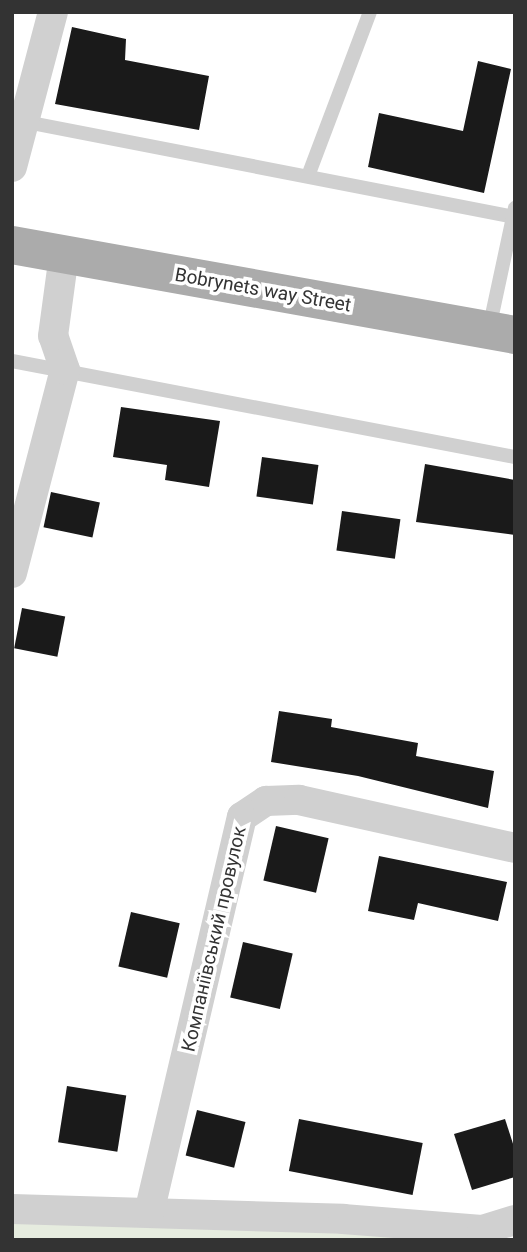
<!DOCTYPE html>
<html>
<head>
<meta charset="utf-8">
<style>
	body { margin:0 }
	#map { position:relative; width:527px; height:1252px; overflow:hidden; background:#fff; font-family:Roboto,sans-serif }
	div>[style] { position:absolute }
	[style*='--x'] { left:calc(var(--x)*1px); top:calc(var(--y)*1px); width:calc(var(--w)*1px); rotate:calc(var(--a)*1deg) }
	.green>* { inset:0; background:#e6ecdf }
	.building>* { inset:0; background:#1a1a1a; transform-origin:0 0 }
	.service>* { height:14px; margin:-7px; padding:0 7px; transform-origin:7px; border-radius:7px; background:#d0d0d0 }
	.minor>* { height:30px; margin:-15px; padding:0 15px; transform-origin:15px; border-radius:15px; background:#d0d0d0 }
	.primary>* { height:38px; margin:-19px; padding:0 19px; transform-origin:19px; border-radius:19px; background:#ababab }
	span { translate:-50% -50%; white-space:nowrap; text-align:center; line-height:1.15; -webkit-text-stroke:7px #fff; paint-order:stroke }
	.street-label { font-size:19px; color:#333 }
	.frame { position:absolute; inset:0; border:14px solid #333; pointer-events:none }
</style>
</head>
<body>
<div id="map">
	<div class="green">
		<div style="clip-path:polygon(12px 1208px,449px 1240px,12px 1240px)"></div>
	</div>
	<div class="building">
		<div style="clip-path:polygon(72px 27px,126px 39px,125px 60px,209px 76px,199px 130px,55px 104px)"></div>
		<div style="clip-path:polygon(478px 61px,511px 69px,484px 193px,368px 167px,379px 113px,463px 131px)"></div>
		<div style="clip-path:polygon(121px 407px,220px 421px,209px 487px,165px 480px,167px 465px,113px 457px)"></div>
		<div style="left:262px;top:457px;width:57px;height:40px;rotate:8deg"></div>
		<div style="clip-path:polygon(425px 464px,515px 480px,515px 535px,416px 522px)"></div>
		<div style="left:51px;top:492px;width:50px;height:36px;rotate:12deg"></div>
		<div style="left:342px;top:511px;width:59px;height:40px;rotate:8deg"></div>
		<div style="left:22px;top:608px;width:44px;height:41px;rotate:11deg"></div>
		<div style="clip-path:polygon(279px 711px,332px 719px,331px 727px,418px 743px,416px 756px,494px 771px,488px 808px,358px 776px,271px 762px)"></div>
		<div style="left:276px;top:826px;width:54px;height:56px;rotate:13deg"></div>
		<div style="clip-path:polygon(379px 856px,507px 882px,498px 921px,418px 903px,414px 920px,368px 911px)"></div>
		<div style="left:131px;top:912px;width:50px;height:56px;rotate:13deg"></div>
		<div style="left:243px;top:942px;width:51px;height:57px;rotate:13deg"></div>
		<div style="left:67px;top:1086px;width:60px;height:57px;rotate:9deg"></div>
		<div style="left:197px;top:1110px;width:50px;height:47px;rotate:14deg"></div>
		<div style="left:299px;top:1119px;width:126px;height:53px;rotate:11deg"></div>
		<div style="clip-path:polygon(505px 1119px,515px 1150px,515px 1177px,472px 1190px,454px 1134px)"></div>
	</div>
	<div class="service">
		<div style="--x:21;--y:121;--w:503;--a:11"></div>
		<div style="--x:308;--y:176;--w:175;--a:-69.3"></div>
		<div style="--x:489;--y:329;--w:124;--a:-77.9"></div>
		<div style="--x:12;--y:361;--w:512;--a:10.81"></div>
	</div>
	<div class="minor">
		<div style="--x:12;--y:167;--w:160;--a:-75.2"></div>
		<div style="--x:12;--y:573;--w:210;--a:-75.4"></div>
		<div style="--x:65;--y:370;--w:36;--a:-109"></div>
		<div style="--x:53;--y:336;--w:82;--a:-82.3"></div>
		<div style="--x:12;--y:1209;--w:331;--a:1.7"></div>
		<div style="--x:343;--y:1219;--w:139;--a:4.5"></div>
		<div style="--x:482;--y:1230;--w:34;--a:-17"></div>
		<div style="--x:149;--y:1213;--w:407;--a:-76.8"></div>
		<div style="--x:242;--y:817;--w:29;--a:-34"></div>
		<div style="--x:266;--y:801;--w:33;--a:-2"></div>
		<div style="--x:299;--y:800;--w:221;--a:12.5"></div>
	</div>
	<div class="primary">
		<div style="--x:12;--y:245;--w:511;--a:10.14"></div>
	</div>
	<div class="street-label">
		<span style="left:263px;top:290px;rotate:10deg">Bobrynets way Street</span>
		<span style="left:214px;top:939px;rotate:-77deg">Компаніївський провулок</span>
	</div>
	<div class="frame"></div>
</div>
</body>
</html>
